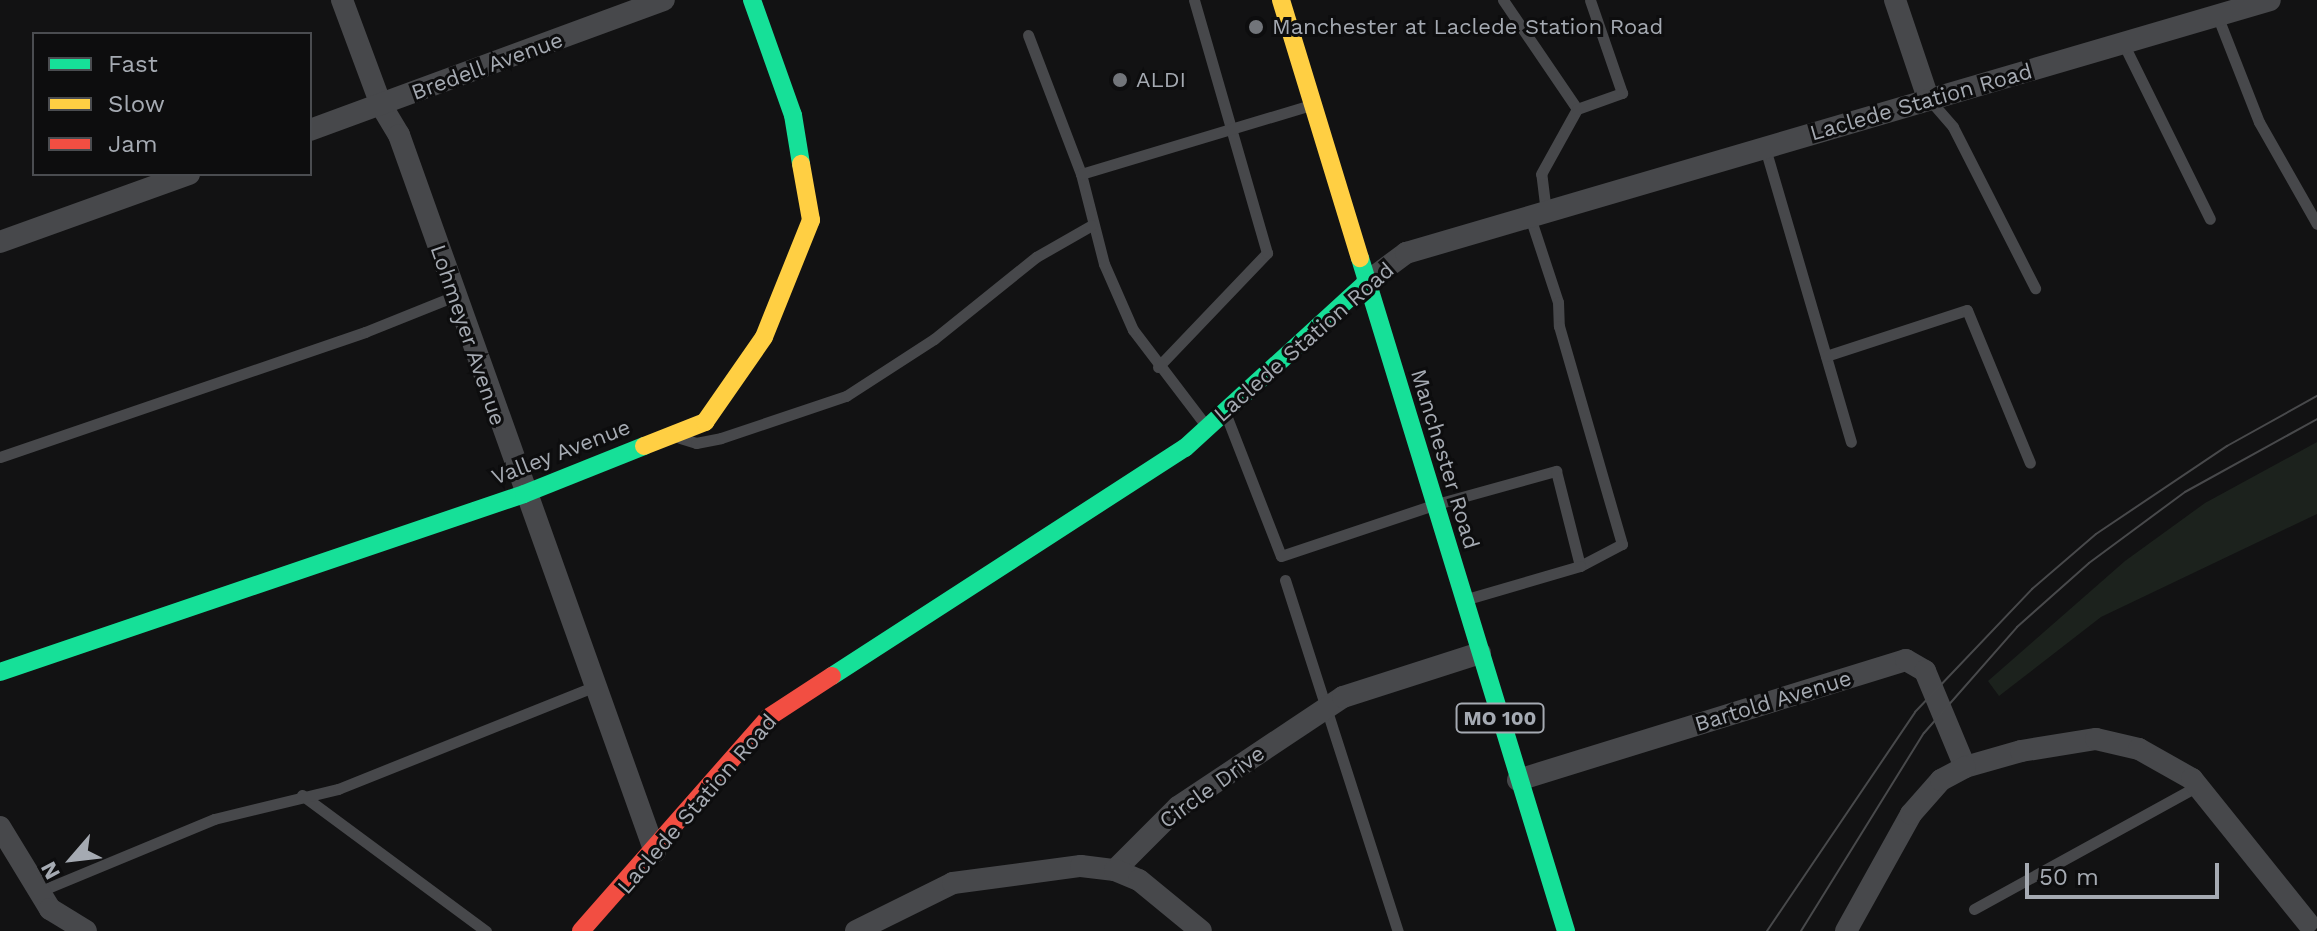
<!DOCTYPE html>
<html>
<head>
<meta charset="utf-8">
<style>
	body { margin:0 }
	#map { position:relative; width:2317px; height:931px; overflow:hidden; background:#121213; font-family:"Work Sans",sans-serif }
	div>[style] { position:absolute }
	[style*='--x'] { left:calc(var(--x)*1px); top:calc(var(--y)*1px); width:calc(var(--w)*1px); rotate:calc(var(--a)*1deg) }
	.green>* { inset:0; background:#1c221d }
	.lane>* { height:11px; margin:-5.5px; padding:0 5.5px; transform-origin:5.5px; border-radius:5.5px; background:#47484b }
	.street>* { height:22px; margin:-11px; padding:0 11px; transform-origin:11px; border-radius:11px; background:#47484b }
	.fast>* { height:18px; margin:-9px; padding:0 9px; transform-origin:9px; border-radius:9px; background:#16e098 }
	.slow>* { height:18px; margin:-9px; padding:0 9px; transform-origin:9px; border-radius:9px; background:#ffcf43 }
	.jam>* { height:18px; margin:-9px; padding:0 9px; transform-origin:9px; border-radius:9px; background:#f24e42 }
	.tram>* { height:2px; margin:-1px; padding:0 1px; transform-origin:1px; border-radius:1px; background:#48494b }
	.dots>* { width:22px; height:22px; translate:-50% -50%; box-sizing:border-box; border:4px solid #0d0d0e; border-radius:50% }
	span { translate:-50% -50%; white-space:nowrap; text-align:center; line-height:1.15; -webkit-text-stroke:6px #0d0d0e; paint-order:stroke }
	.shield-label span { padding:2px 6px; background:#0d0d0e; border:2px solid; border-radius:6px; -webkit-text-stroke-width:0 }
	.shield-label { font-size:20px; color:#a5aab2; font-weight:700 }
	.poi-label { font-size:22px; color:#a5aab2 }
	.left { translate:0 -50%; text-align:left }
	.street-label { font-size:22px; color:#a5aab2 }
	.legend { position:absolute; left:32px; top:32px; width:280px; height:144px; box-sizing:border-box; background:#0d0d0e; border:2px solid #4a4c50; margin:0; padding:10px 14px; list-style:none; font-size:24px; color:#a5aab2 }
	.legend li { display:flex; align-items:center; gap:16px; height:40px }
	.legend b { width:40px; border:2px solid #4a4c50 }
	.north { position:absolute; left:32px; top:819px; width:80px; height:80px; -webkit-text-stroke:6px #0d0d0e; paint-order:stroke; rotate:242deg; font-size:22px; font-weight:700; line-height:32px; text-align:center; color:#a5aab2 }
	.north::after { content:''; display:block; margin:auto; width:28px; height:36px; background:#a5aab2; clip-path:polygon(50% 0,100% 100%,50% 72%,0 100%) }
	.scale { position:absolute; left:2025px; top:863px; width:194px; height:36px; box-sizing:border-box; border:4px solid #a5aab2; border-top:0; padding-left:10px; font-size:24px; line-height:28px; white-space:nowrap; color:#a5aab2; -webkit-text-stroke:6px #0d0d0e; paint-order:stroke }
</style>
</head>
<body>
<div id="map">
	<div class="green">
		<div style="clip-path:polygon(2317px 442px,2317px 514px,2101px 617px,1999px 696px,1988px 681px,2125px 561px,2205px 503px)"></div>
	</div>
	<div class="lane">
		<div style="--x:1503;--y:0;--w:132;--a:55.8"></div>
		<div style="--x:2217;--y:15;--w:115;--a:68.6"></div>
		<div style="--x:2259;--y:122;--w:117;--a:60.4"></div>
		<div style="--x:1028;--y:35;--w:149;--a:69.1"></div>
		<div style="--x:2123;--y:43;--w:196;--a:63.7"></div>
		<div style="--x:1928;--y:98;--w:38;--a:49"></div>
		<div style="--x:1953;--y:127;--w:181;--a:63"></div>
		<div style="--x:1765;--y:148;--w:306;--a:73.7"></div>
		<div style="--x:1546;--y:212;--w:38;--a:-97"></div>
		<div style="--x:1541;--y:174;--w:74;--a:-61"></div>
		<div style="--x:1577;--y:109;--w:48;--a:-19.6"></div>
		<div style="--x:1622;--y:93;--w:98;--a:-109"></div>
		<div style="--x:1530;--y:217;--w:89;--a:71.8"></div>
		<div style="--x:1558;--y:302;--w:24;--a:88"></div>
		<div style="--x:1559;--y:326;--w:227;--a:73.9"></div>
		<div style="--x:1622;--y:544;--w:47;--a:152.4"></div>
		<div style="--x:1826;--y:356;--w:148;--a:-18.1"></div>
		<div style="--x:1967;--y:310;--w:165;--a:67.6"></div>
		<div style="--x:1158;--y:367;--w:158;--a:-46.3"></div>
		<div style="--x:1267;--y:253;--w:263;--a:-106.1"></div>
		<div style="--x:1226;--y:415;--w:151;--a:68.7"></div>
		<div style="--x:1281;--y:556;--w:160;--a:-18.5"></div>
		<div style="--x:1433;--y:505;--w:128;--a:-15.5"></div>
		<div style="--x:1556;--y:471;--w:98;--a:75.8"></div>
		<div style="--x:1580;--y:566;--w:118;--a:163.7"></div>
		<div style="--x:1207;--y:427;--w:122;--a:-127.3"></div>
		<div style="--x:1133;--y:330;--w:72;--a:-113.7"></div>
		<div style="--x:1104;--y:264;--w:93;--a:-104.3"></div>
		<div style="--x:1081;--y:174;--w:240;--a:-16.7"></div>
		<div style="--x:680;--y:438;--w:17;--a:17"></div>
		<div style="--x:696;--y:443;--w:25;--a:-11"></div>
		<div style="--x:721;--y:438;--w:132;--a:-18.6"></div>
		<div style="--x:846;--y:396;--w:105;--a:-32.9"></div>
		<div style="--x:934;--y:339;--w:131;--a:-38.8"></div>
		<div style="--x:1036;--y:257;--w:64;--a:-29.7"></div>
		<div style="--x:0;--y:457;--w:386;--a:-18.9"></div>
		<div style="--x:365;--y:332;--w:97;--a:-21.8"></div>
		<div style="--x:1285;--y:580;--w:369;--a:72.2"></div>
		<div style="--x:302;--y:795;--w:229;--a:36.5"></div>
		<div style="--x:38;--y:892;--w:191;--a:-22.5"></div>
		<div style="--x:214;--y:819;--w:128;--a:-13.6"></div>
		<div style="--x:338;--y:789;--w:275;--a:-21.8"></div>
		<div style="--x:1974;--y:909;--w:256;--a:-28.8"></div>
	</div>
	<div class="street">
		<div style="--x:342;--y:0;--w:112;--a:69.6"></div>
		<div style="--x:381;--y:105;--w:35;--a:59"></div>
		<div style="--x:399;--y:135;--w:761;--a:70.35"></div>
		<div style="--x:1895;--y:0;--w:103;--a:71.4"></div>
		<div style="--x:310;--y:130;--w:377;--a:-20.2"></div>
		<div style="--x:0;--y:242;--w:201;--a:-19.8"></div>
		<div style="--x:1367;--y:282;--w:49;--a:-36.6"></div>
		<div style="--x:1406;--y:253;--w:900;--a:-16.32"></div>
		<div style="--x:1518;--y:780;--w:406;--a:-17.2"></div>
		<div style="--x:1906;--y:660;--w:22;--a:30"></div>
		<div style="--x:1925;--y:671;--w:104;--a:67.4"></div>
		<div style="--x:1965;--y:767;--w:58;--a:-15.9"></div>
		<div style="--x:2021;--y:751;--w:76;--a:-9.1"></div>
		<div style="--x:2096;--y:739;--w:44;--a:13.1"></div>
		<div style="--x:2139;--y:749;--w:61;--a:29.5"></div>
		<div style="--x:2192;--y:779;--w:184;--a:51.2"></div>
		<div style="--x:0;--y:827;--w:96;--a:58.6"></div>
		<div style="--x:50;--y:909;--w:42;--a:31.4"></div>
		<div style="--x:1115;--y:870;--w:89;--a:-45"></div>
		<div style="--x:1178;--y:807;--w:198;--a:-33.7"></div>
		<div style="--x:1343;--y:697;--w:144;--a:-17.8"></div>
		<div style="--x:856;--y:931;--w:108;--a:-26.3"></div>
		<div style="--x:953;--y:883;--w:129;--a:-7.6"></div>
		<div style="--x:1081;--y:866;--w:34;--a:7"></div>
		<div style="--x:1115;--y:870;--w:26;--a:23"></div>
		<div style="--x:1139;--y:880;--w:80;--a:39.4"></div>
		<div style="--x:1846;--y:931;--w:134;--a:-60.9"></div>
		<div style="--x:1911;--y:814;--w:45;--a:-48.6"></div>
		<div style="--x:1941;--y:780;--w:27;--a:-28"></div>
	</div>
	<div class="fast">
		<div style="--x:752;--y:0;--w:122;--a:70.4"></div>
		<div style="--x:793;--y:115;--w:50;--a:80.7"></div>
		<div style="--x:1360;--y:258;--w:704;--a:72.98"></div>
		<div style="--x:0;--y:672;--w:553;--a:-18.76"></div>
		<div style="--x:524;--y:494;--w:129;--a:-21.8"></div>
		<div style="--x:832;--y:676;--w:420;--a:-32.9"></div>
		<div style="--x:1185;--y:448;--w:246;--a:-42.4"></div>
	</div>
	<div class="slow">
		<div style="--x:1281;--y:0;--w:270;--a:73"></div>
		<div style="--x:644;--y:446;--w:66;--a:-21.5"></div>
		<div style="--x:705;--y:422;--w:103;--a:-55.2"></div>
		<div style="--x:764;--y:337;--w:126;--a:-68.1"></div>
		<div style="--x:811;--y:220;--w:57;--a:-100.1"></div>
	</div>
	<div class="jam">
		<div style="--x:581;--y:931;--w:285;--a:-48.7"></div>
		<div style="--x:769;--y:717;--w:75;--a:-33.1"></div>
	</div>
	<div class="tram">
		<div style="--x:1767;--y:931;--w:264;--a:-55.9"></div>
		<div style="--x:1915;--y:712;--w:170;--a:-46.4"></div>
		<div style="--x:2032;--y:589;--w:84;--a:-40.7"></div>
		<div style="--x:2096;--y:534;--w:158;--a:-33.9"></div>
		<div style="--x:2227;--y:446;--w:103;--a:-29.1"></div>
		<div style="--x:1801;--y:931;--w:233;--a:-58.2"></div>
		<div style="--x:1924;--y:733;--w:141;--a:-48.7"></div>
		<div style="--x:2017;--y:627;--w:96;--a:-41.6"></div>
		<div style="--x:2089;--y:563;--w:119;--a:-36.5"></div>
		<div style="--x:2185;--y:492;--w:151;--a:-28.9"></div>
	</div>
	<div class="dots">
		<div style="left:1256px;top:27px;background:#72757a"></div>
		<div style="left:1120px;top:80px;background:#72757a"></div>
	</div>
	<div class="shield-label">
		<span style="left:1500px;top:718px">MO 100</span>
	</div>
	<div class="poi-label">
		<span class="left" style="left:1272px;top:27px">Manchester at Laclede Station Road</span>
		<span class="left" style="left:1136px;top:80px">ALDI</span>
	</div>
	<div class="street-label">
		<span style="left:487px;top:66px;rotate:-20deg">Bredell Avenue</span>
		<span style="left:1921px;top:102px;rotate:-16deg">Laclede Station Road</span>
		<span style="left:468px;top:335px;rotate:71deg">Lohmeyer Avenue</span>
		<span style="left:1304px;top:342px;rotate:-41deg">Laclede Station Road</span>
		<span style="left:561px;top:452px;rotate:-21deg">Valley Avenue</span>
		<span style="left:1445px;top:459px;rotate:73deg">Manchester Road</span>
		<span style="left:1773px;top:701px;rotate:-17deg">Bartold Avenue</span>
		<span style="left:1212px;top:787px;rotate:-36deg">Circle Drive</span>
		<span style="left:697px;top:804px;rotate:-49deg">Laclede Station Road</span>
	</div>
	<ul class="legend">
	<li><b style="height:10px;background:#16e098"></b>Fast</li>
	<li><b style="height:10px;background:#ffcf43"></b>Slow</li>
	<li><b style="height:10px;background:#f24e42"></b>Jam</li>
	</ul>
	<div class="north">N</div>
	<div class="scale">50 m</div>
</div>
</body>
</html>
